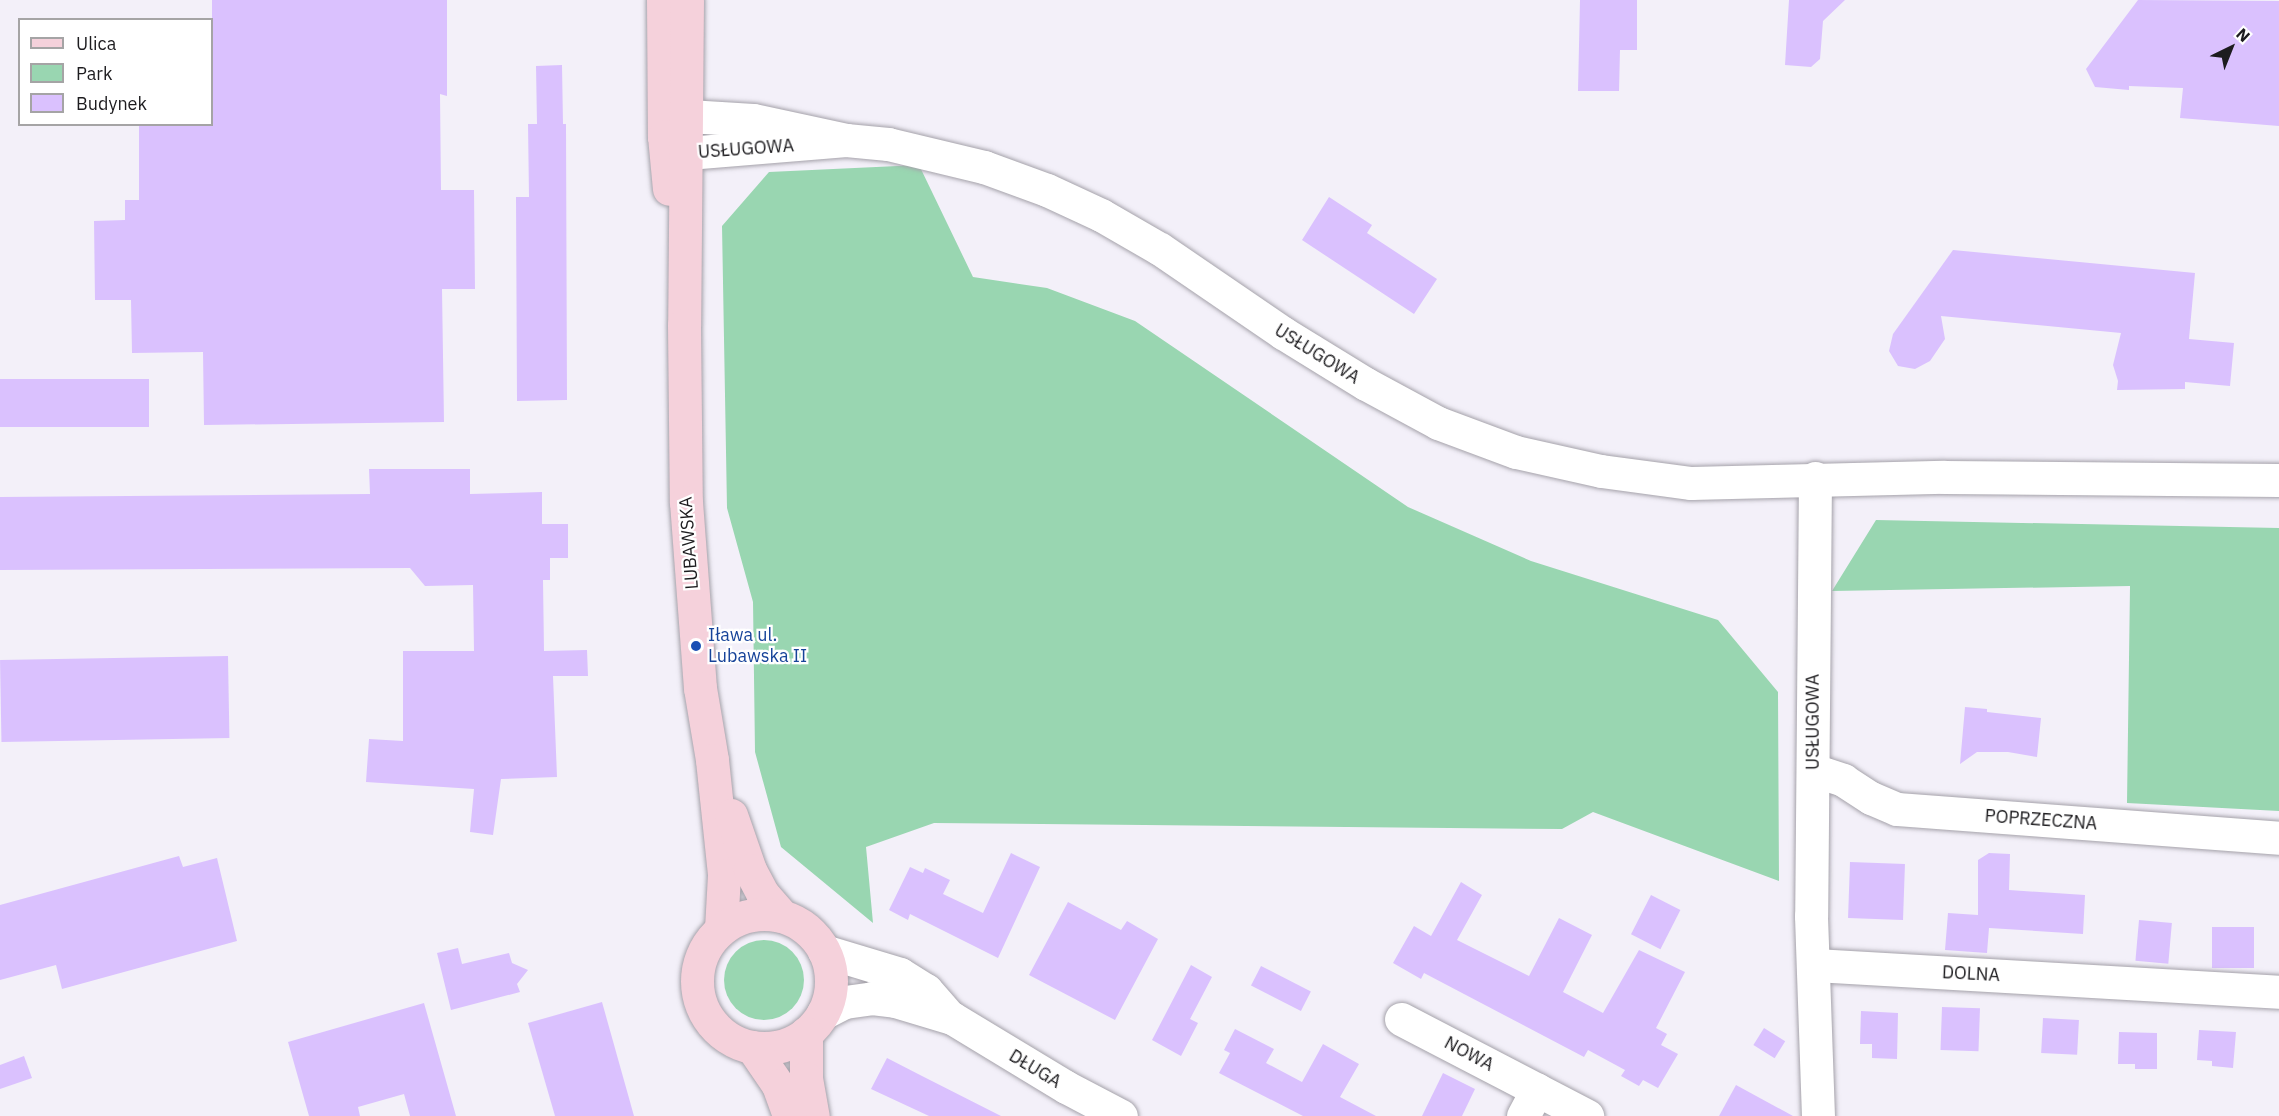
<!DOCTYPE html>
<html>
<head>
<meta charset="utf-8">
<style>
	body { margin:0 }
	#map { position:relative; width:2279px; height:1116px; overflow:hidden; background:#f3f0f9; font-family:"IBM Plex Sans",sans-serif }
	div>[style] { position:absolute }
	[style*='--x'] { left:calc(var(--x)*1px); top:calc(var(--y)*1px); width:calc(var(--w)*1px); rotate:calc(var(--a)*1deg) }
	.green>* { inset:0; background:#99d6b1 }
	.round { border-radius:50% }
	.building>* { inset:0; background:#dac1fe; transform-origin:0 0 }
	.roads { filter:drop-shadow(0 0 2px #a5a2aa) drop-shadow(0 0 2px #a5a2aa) }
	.minor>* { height:33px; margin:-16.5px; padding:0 16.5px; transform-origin:16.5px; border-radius:16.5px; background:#fff }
	.major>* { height:33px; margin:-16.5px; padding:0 16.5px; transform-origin:16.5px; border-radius:16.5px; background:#f5d1db }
	.major>.ring { margin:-16.5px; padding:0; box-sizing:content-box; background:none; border:33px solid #f5d1db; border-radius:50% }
	.dots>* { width:16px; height:16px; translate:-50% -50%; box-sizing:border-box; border:3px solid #fff; border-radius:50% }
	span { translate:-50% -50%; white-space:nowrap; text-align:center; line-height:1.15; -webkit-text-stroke:4.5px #fff; paint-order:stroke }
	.street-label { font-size:18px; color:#1d1c1f }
	.transit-label { font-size:18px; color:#164399 }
	.left { translate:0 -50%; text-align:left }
	.legend { position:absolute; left:18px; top:18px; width:195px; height:108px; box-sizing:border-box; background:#fff; border:2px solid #a5a4a5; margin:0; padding:8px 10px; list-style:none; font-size:18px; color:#1d1c1f }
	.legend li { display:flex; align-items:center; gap:12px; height:30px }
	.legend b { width:30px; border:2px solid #a5a4a5 }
	.north { position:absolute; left:2201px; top:18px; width:60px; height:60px; -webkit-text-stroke:4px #fff; paint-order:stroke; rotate:43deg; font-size:16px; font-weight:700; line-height:24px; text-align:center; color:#1d1c1f }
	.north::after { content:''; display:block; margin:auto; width:21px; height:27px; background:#1d1c1f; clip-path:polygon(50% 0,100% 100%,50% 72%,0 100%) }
</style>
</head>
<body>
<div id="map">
	<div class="green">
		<div style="clip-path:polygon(919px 165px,973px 277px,1047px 288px,1135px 321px,1408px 507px,1531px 561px,1718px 620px,1778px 692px,1779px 881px,1593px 812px,1562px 829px,934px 823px,866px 847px,873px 923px,781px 847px,755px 752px,753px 602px,727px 508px,722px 226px,769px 172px)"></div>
		<div style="clip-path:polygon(1876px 520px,2279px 528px,2279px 811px,2127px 803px,2130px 586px,1832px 591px)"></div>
		<div class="round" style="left:724px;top:940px;width:80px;height:80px"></div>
	</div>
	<div class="building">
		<div style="clip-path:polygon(212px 0,447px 0,447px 96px,440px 94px,441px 190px,474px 190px,475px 289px,442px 289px,444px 422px,204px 425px,203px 352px,132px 353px,131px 300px,95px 300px,94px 221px,125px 220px,125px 200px,139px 200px,139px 124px,212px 124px)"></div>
		<div style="clip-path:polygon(1580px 0,1637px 0,1637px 50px,1620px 50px,1619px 91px,1578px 91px)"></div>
		<div style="clip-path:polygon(1789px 0,1845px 0,1823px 21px,1820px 59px,1811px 67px,1785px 65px)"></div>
		<div style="clip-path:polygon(2138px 0,2279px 1px,2279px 126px,2180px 118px,2183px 88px,2129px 86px,2129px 90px,2095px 87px,2086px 69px)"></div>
		<div style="clip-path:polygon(562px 65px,563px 124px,566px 124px,567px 400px,517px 401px,516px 197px,529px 197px,528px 124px,537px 124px,536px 66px)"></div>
		<div style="clip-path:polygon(1329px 197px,1372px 225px,1367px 233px,1437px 279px,1414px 314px,1302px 240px)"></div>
		<div style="clip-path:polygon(1953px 250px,2195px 273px,2189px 339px,2234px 343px,2230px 386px,2185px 382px,2185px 389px,2117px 390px,2118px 381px,2113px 365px,2121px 333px,1941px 316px,1945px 339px,1930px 361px,1915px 369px,1898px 366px,1889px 351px,1893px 334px)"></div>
		<div style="left:0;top:379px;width:149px;height:48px"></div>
		<div style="clip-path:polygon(369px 469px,470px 469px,470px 494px,542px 492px,542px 524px,568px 524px,568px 558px,550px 558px,550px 580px,543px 580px,544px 651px,587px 650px,588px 676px,553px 676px,557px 777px,501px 779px,493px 835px,470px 832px,474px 789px,366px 782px,369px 739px,403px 741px,403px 651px,474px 651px,473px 585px,425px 586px,410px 568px,0 570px,0 497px,370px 494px)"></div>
		<div style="left:228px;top:656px;width:82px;height:228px;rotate:89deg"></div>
		<div style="clip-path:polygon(1965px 707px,1987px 709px,1987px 712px,2041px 718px,2037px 757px,2008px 752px,1977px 752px,1960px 764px)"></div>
		<div style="clip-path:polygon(1011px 853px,1040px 867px,998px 958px,910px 914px,908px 920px,889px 910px,910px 867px,923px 873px,925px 868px,950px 880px,943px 894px,983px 913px)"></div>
		<div style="clip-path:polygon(1989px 853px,2010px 854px,2009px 890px,2085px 895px,2083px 934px,1989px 928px,1987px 953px,1945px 950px,1948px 913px,1978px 915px,1978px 860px)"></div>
		<div style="clip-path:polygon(179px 856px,183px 867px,217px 858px,237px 941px,62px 989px,56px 965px,0 980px,0 905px)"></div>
		<div style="left:1850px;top:862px;width:55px;height:56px;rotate:2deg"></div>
		<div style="clip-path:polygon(1461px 882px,1482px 895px,1457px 940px,1529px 976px,1559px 918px,1592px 935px,1563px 992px,1603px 1013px,1639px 950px,1685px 972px,1656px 1028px,1667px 1034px,1661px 1045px,1678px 1054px,1658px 1088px,1643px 1080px,1639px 1086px,1621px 1076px,1625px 1070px,1588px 1050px,1584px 1057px,1424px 973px,1421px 979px,1393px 963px,1414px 926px,1431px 936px)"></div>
		<div style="left:1651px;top:895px;width:33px;height:44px;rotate:27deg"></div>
		<div style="clip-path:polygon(1068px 902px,1121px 930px,1127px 921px,1158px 939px,1115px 1020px,1029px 975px)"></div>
		<div style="left:2139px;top:920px;width:33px;height:41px;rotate:5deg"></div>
		<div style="left:2212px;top:927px;width:42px;height:41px"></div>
		<div style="clip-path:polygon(458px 948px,462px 964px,509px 953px,512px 963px,528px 970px,517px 984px,520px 992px,451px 1010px,437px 953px)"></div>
		<div style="clip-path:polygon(1191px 965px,1212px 977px,1190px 1019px,1198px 1023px,1181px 1056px,1152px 1040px)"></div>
		<div style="left:1261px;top:966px;width:56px;height:22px;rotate:27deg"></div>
		<div style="clip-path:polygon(602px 1002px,634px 1116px,555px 1116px,528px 1023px)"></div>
		<div style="clip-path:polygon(424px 1003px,456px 1116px,410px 1116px,404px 1094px,358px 1107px,360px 1116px,309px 1116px,288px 1042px)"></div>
		<div style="left:1942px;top:1007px;width:38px;height:43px;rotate:2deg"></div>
		<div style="clip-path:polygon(1861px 1011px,1898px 1013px,1897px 1059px,1872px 1058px,1872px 1044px,1860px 1044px)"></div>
		<div style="left:2043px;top:1018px;width:36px;height:35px;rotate:3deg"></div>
		<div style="left:1764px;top:1028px;width:25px;height:20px;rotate:32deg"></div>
		<div style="clip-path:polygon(1235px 1029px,1274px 1049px,1266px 1063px,1302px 1082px,1323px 1044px,1359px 1064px,1340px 1097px,1376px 1116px,1303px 1116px,1219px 1073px,1230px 1053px,1224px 1050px)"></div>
		<div style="clip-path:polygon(2199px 1030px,2236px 1032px,2233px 1068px,2212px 1066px,2212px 1061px,2197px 1060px)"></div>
		<div style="clip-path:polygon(2119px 1032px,2157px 1033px,2157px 1069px,2135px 1069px,2135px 1064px,2118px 1064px)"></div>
		<div style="clip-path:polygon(24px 1056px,32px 1078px,0 1089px,0 1065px)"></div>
		<div style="clip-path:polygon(887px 1058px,922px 1076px,1001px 1116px,929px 1116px,871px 1089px)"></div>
		<div style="clip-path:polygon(1443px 1073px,1475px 1089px,1462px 1116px,1422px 1116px)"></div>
		<div style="clip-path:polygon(1736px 1085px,1793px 1116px,1719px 1116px)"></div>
	</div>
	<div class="roads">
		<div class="minor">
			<div style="--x:846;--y:140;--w:159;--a:175.3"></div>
			<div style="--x:688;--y:153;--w:29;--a:-145"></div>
			<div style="--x:664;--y:136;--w:31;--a:-40"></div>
			<div style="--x:688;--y:116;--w:65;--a:3.5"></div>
			<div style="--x:753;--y:120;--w:95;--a:12.1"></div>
			<div style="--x:846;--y:140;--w:42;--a:5.4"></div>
			<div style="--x:888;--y:144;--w:99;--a:13.5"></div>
			<div style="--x:984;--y:167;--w:67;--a:20.1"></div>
			<div style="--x:1047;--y:190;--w:60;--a:24.8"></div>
			<div style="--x:1101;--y:215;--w:68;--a:30"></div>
			<div style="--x:1160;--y:249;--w:149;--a:34.3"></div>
			<div style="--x:1283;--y:333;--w:97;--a:31.6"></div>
			<div style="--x:1366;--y:384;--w:82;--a:28.4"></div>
			<div style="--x:1438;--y:423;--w:83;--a:20.4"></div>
			<div style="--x:1516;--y:452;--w:87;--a:12.6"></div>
			<div style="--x:1601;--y:471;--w:91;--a:7.6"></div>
			<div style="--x:1691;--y:483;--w:253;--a:-1.4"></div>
			<div style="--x:1944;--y:477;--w:335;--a:0.5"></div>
			<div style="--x:1815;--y:478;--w:438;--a:90.5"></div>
			<div style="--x:1811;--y:916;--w:200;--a:88"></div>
			<div style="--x:1813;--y:770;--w:32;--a:18"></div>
			<div style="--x:1843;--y:780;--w:33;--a:33"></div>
			<div style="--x:1871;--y:798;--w:28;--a:23"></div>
			<div style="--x:1897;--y:809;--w:383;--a:4.3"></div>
			<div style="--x:824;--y:951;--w:79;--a:16.8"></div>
			<div style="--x:900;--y:974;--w:31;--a:32"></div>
			<div style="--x:926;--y:990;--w:30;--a:49"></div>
			<div style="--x:1814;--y:965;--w:466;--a:3.3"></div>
			<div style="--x:823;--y:1013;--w:25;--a:-27"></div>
			<div style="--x:845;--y:1002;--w:27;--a:-8"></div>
			<div style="--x:872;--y:998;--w:23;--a:7"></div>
			<div style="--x:895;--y:1001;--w:59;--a:16.6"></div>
			<div style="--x:952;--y:1018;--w:133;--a:31.2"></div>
			<div style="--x:1066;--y:1087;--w:62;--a:27.8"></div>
			<div style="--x:1401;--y:1019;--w:210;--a:27.5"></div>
			<div style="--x:1523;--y:1116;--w:30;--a:-62"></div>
		</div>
		<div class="major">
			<div style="--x:663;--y:0;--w:136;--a:89.6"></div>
			<div style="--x:664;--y:136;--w:53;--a:84.6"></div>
			<div style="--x:687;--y:0;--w:325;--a:90.5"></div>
			<div style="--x:684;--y:325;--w:177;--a:89.4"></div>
			<div style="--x:686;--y:502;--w:187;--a:85.7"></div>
			<div style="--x:700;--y:688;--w:73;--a:80.5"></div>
			<div style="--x:712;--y:760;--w:116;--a:84"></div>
			<div style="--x:724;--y:875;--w:53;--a:93.2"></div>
			<div style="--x:731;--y:815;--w:58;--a:70.9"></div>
			<div style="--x:750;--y:870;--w:26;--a:62"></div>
			<div style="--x:762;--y:893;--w:30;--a:49"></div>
			<div class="ring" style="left:697px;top:914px;width:101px;height:101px"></div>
			<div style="--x:806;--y:1033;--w:45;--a:90"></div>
			<div style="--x:806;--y:1078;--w:39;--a:80"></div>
			<div style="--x:752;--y:1047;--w:46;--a:55.6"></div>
			<div style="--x:778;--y:1085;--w:33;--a:70"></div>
		</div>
	</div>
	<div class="dots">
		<div style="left:696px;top:646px;background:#1a4fb4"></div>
	</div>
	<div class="street-label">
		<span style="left:746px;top:149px;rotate:-4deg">USŁUGOWA</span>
		<span style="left:1317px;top:354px;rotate:32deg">USŁUGOWA</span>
		<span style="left:689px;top:543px;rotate:-94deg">LUBAWSKA</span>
		<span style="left:1813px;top:722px;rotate:-90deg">USŁUGOWA</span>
		<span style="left:2041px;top:820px;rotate:4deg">POPRZECZNA</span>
		<span style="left:1971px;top:974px;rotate:3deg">DOLNA</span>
		<span style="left:1469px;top:1054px;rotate:28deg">NOWA</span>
		<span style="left:1035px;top:1069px;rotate:31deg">DŁUGA</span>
	</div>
	<div class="transit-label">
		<span class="left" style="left:708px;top:646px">Iława ul.<br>Lubawska II</span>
	</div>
	<ul class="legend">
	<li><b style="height:8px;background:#f5d1db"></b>Ulica</li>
	<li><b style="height:16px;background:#99d6b1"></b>Park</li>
	<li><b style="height:16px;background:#dac1fe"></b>Budynek</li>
	</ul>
	<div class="north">N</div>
</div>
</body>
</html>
